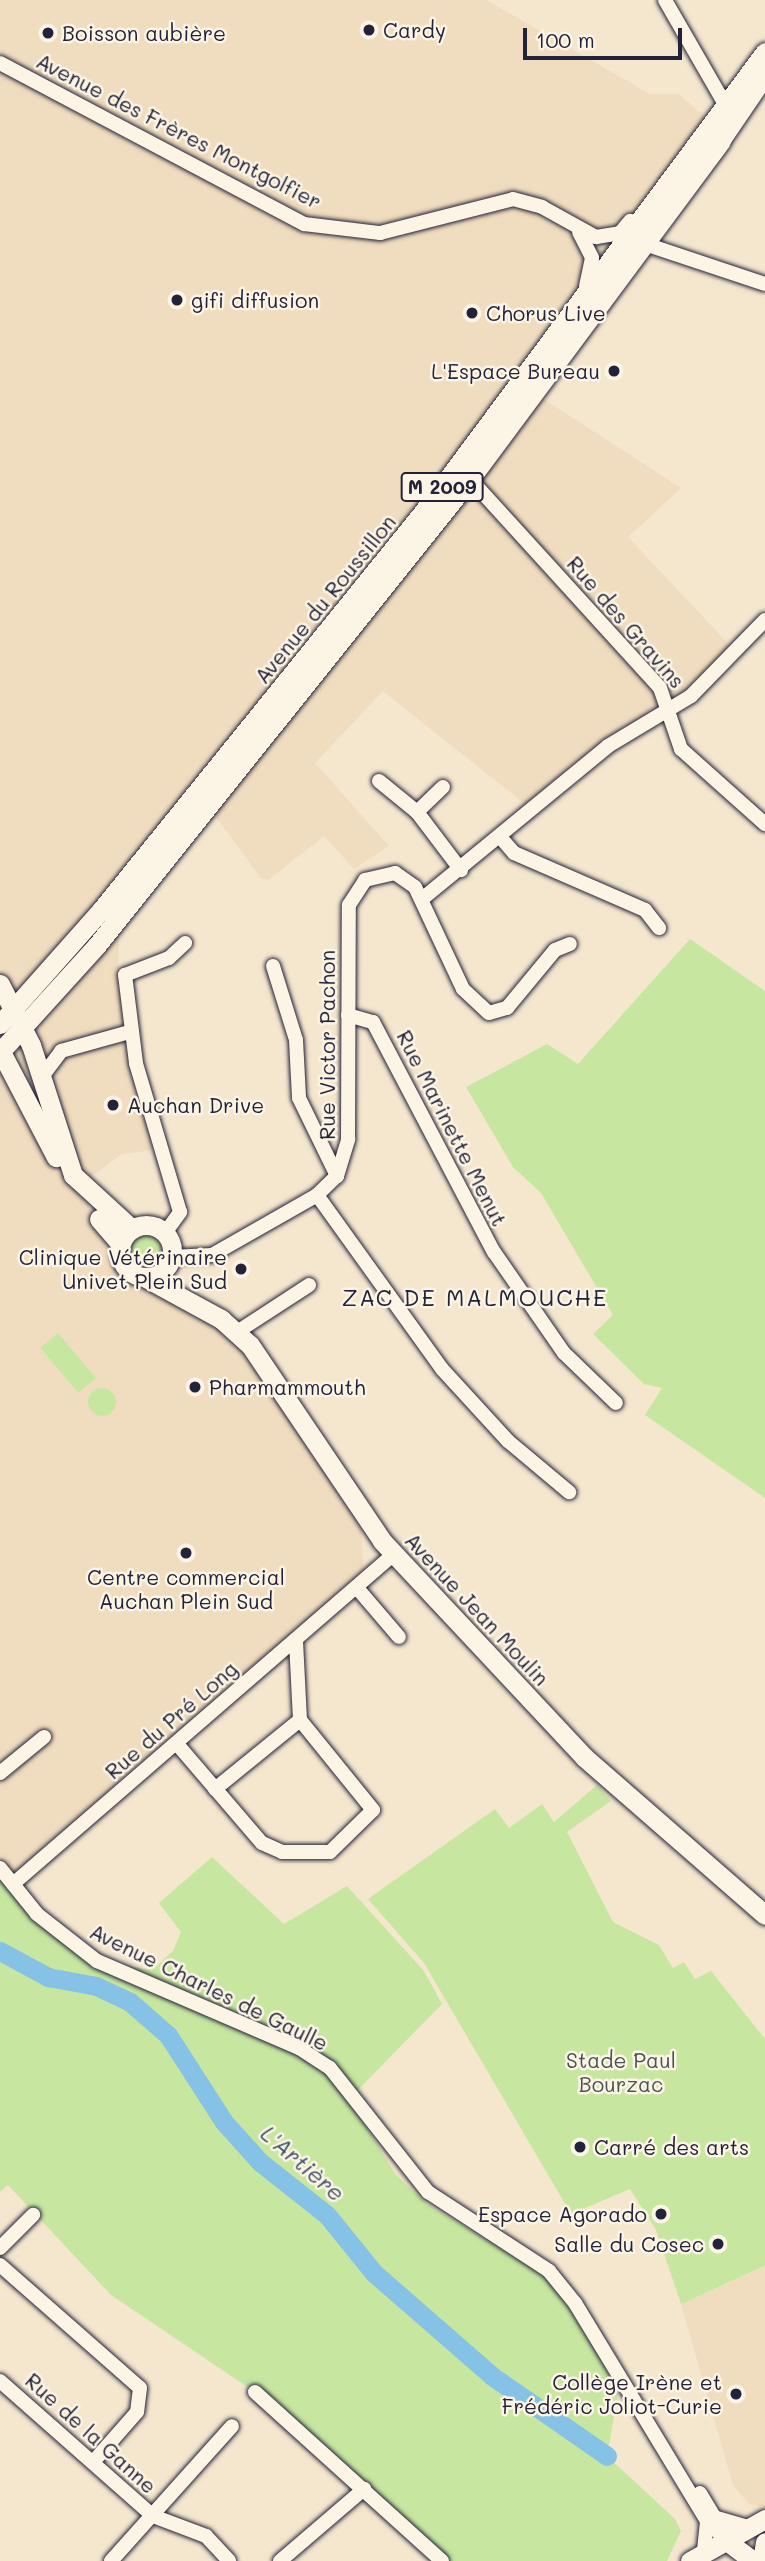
<!DOCTYPE html>
<html>
<head>
<meta charset="utf-8">
<style>
	body { margin:0 }
	#map { position:relative; width:765px; height:2561px; overflow:hidden; background:#f5e6ce; font-family:Mali,sans-serif }
	div>[style] { position:absolute }
	[style*='--x'] { left:calc(var(--x)*1px); top:calc(var(--y)*1px); width:calc(var(--w)*1px); rotate:calc(var(--a)*1deg) }
	.built>* { inset:0; background:#f0dcbe }
	.green>* { inset:0; background:#c7e7a0; transform-origin:0 0 }
	.round { border-radius:50% }
	.river>* { height:19px; margin:-9.5px; padding:0 9.5px; transform-origin:9.5px; border-radius:9.5px; background:#85c2e5 }
	.roads { filter:drop-shadow(0 0 2px #22223b) drop-shadow(0 0 2px #22223b) }
	.minor>* { height:14px; margin:-7px; padding:0 7px; transform-origin:7px; border-radius:7px; background:#fcf5e5 }
	.major>* { height:19px; margin:-9.5px; padding:0 9.5px; transform-origin:9.5px; border-radius:9.5px; background:#fcf5e5 }
	.major>.ring { margin:-9.5px; padding:0; box-sizing:content-box; background:none; border:19px solid #fcf5e5; border-radius:50% }
	.highway>* { height:21px; margin:-10.5px; padding:0 10.5px; transform-origin:10.5px; border-radius:10.5px; background:#fcf5e5 }
	.dots>* { width:19px; height:19px; translate:-50% -50%; box-sizing:border-box; border:4px solid #fcf5e5; border-radius:50% }
	span { translate:-50% -50%; white-space:nowrap; text-align:center; line-height:1.15; -webkit-text-stroke:5px #fcf5e5; paint-order:stroke }
	.shield-label span { padding:2px 5px; background:#fcf5e5; border:2px solid; border-radius:5px; -webkit-text-stroke-width:0 }
	.shield-label { font-size:19px; color:#22223b; font-weight:700 }
	.poi-label { font-size:21px; color:#22223b }
	.left { translate:0 -50%; text-align:left }
	.right { translate:-100% -50%; text-align:right }
	.street-label { font-size:21px; color:#22223b }
	.park-label { font-size:21px; color:#4b5354 }
	.neighbourhood-label { font-size:23px; color:#22223b; letter-spacing:2px }
	.water-label { font-size:23px; color:#40526e; font-style:italic }
	.scale { position:absolute; left:523px; top:28px; width:159px; height:32px; box-sizing:border-box; border:4px solid #22223b; border-top:0; padding-left:9px; font-size:21px; line-height:24px; white-space:nowrap; color:#22223b; -webkit-text-stroke:5px #fcf5e5; paint-order:stroke }
</style>
</head>
<body>
<div id="map">
	<div class="built">
		<div style="clip-path:polygon(0 0,486px 0,650px 94px,679px 94px,720px 130px,528px 389px,681px 488px,628px 537px,735px 651px,691px 696px,647px 718px,535px 812px,383px 691px,315px 763px,389px 846px,354px 869px,324px 836px,268px 880px,261px 878px,204px 801px,119px 932px,118px 982px,137px 1098px,154px 1150px,122px 1154px,84px 1182px,89px 1209px,112px 1231px,129px 1272px,221px 1319px,361px 1519px,363px 1566px,358px 1589px,13px 1884px,0 1868px)"></div>
		<div style="clip-path:polygon(765px 2267px,765px 2506px,762px 2507px,749px 2504px,733px 2485px,681px 2304px)"></div>
	</div>
	<div class="green">
		<div style="clip-path:polygon(690px 939px,765px 991px,765px 1498px,645px 1415px,662px 1388px,644px 1384px,593px 1334px,613px 1315px,541px 1193px,513px 1167px,466px 1087px,547px 1044px,578px 1064px)"></div>
		<div class="round" style="left:130px;top:1236px;width:32px;height:32px"></div>
		<div style="left:58px;top:1333px;width:59px;height:23px;rotate:50deg"></div>
		<div class="round" style="left:88px;top:1388px;width:28px;height:28px"></div>
		<div style="clip-path:polygon(597px 1785px,611px 1801px,567px 1832px,613px 1922px,659px 1945px,673px 1968px,684px 1962px,695px 1979px,711px 1971px,765px 2039px,765px 2266px,681px 2304px,656px 2230px,630px 2189px,571px 2214px,424px 1963px,368px 1899px,495px 1809px,509px 1828px,542px 1804px,554px 1822px)"></div>
		<div style="clip-path:polygon(212px 1857px,284px 1924px,347px 1886px,424px 1971px,442px 2004px,349px 2099px,396px 2175px,427px 2204px,534px 2269px,575px 2303px,618px 2394px,607px 2456px,675px 2519px,681px 2531px,667px 2561px,442px 2561px,255px 2392px,111px 2295px,8px 2185px,0 2192px,0 1868px,37px 1914px,97px 1961px,152px 1970px,173px 1951px,181px 1932px,159px 1903px)"></div>
	</div>
	<div class="river">
		<div style="--x:0;--y:1951;--w:55;--a:28.4"></div>
		<div style="--x:48;--y:1977;--w:49;--a:10.6"></div>
		<div style="--x:96;--y:1986;--w:38;--a:25"></div>
		<div style="--x:130;--y:2002;--w:50;--a:41"></div>
		<div style="--x:168;--y:2035;--w:103;--a:57.2"></div>
		<div style="--x:224;--y:2122;--w:54;--a:48"></div>
		<div style="--x:260;--y:2162;--w:85;--a:38.3"></div>
		<div style="--x:327;--y:2215;--w:75;--a:51"></div>
		<div style="--x:374;--y:2273;--w:157;--a:41.1"></div>
		<div style="--x:492;--y:2376;--w:140;--a:34.8"></div>
	</div>
	<div class="roads">
		<div class="minor">
			<div style="--x:665;--y:0;--w:122;--a:60.1"></div>
			<div style="--x:0;--y:63;--w:344;--a:27.9"></div>
			<div style="--x:304;--y:224;--w:77;--a:6.8"></div>
			<div style="--x:380;--y:233;--w:137;--a:-14.3"></div>
			<div style="--x:513;--y:199;--w:30;--a:15"></div>
			<div style="--x:542;--y:207;--w:62;--a:29.1"></div>
			<div style="--x:596;--y:237;--w:24;--a:-9"></div>
			<div style="--x:620;--y:233;--w:16;--a:-50"></div>
			<div style="--x:579;--y:232;--w:29;--a:63"></div>
			<div style="--x:592;--y:258;--w:29;--a:102"></div>
			<div style="--x:645;--y:244;--w:126;--a:18.4"></div>
			<div style="--x:470;--y:479;--w:282;--a:47.7"></div>
			<div style="--x:660;--y:688;--w:65;--a:71"></div>
			<div style="--x:681;--y:749;--w:113;--a:41.8"></div>
			<div style="--x:379;--y:781;--w:49;--a:39.2"></div>
			<div style="--x:417;--y:812;--w:73;--a:52.8"></div>
			<div style="--x:417;--y:812;--w:36;--a:-44"></div>
			<div style="--x:501;--y:838;--w:20;--a:49"></div>
			<div style="--x:514;--y:853;--w:143;--a:23.5"></div>
			<div style="--x:645;--y:910;--w:23;--a:52"></div>
			<div style="--x:422;--y:899;--w:241;--a:-39.4"></div>
			<div style="--x:608;--y:746;--w:97;--a:-31.1"></div>
			<div style="--x:691;--y:696;--w:106;--a:-45.8"></div>
			<div style="--x:273;--y:966;--w:77;--a:72.7"></div>
			<div style="--x:296;--y:1040;--w:58;--a:87"></div>
			<div style="--x:299;--y:1098;--w:87;--a:64"></div>
			<div style="--x:348;--y:1015;--w:26;--a:16"></div>
			<div style="--x:373;--y:1022;--w:260;--a:62.3"></div>
			<div style="--x:494;--y:1252;--w:123;--a:55.3"></div>
			<div style="--x:564;--y:1353;--w:72;--a:43.9"></div>
			<div style="--x:41;--y:1078;--w:34;--a:-53"></div>
			<div style="--x:61;--y:1051;--w:71;--a:-15.6"></div>
			<div style="--x:317;--y:1195;--w:214;--a:54.3"></div>
			<div style="--x:442;--y:1369;--w:98;--a:47.5"></div>
			<div style="--x:508;--y:1441;--w:80;--a:39.9"></div>
			<div style="--x:165;--y:1233;--w:26;--a:-54"></div>
			<div style="--x:180;--y:1212;--w:155;--a:-106.5"></div>
			<div style="--x:136;--y:1063;--w:89;--a:-97.1"></div>
			<div style="--x:125;--y:975;--w:47;--a:-21.1"></div>
			<div style="--x:169;--y:958;--w:22;--a:-43"></div>
			<div style="--x:171;--y:1257;--w:41;--a:-2.8"></div>
			<div style="--x:212;--y:1255;--w:121;--a:-29.7"></div>
			<div style="--x:317;--y:1195;--w:28;--a:-44"></div>
			<div style="--x:337;--y:1176;--w:39;--a:-73"></div>
			<div style="--x:348;--y:1139;--w:234;--a:-89.8"></div>
			<div style="--x:349;--y:905;--w:30;--a:-57"></div>
			<div style="--x:365;--y:880;--w:31;--a:-13"></div>
			<div style="--x:395;--y:873;--w:24;--a:35"></div>
			<div style="--x:415;--y:887;--w:113;--a:64.8"></div>
			<div style="--x:463;--y:989;--w:35;--a:43"></div>
			<div style="--x:489;--y:1013;--w:19;--a:-16"></div>
			<div style="--x:507;--y:1008;--w:75;--a:-50.4"></div>
			<div style="--x:555;--y:950;--w:16;--a:-22"></div>
			<div style="--x:237;--y:1332;--w:86;--a:-33.1"></div>
			<div style="--x:358;--y:1589;--w:63;--a:49.5"></div>
			<div style="--x:177;--y:1744;--w:130;--a:49.4"></div>
			<div style="--x:262;--y:1843;--w:22;--a:24"></div>
			<div style="--x:282;--y:1852;--w:48;--a:0"></div>
			<div style="--x:330;--y:1852;--w:60;--a:-44.3"></div>
			<div style="--x:373;--y:1810;--w:116;--a:-129"></div>
			<div style="--x:300;--y:1720;--w:79;--a:-92.9"></div>
			<div style="--x:0;--y:1773;--w:57;--a:-39.3"></div>
			<div style="--x:215;--y:1789;--w:109;--a:-39.1"></div>
			<div style="--x:0;--y:1868;--w:59;--a:51.2"></div>
			<div style="--x:37;--y:1914;--w:76;--a:38.1"></div>
			<div style="--x:97;--y:1961;--w:220;--a:23.3"></div>
			<div style="--x:299;--y:2048;--w:37;--a:33"></div>
			<div style="--x:330;--y:2068;--w:158;--a:51.7"></div>
			<div style="--x:428;--y:2192;--w:145;--a:33.1"></div>
			<div style="--x:549;--y:2271;--w:41;--a:50.9"></div>
			<div style="--x:575;--y:2303;--w:255;--a:58.8"></div>
			<div style="--x:707;--y:2521;--w:30;--a:45"></div>
			<div style="--x:13;--y:1884;--w:504;--a:-40.9"></div>
			<div style="--x:0;--y:2248;--w:47;--a:-45"></div>
			<div style="--x:0;--y:2265;--w:186;--a:41.3"></div>
			<div style="--x:140;--y:2388;--w:24;--a:97"></div>
			<div style="--x:137;--y:2412;--w:65;--a:131.3"></div>
			<div style="--x:0;--y:2381;--w:204;--a:41.4"></div>
			<div style="--x:153;--y:2516;--w:57;--a:20.7"></div>
			<div style="--x:206;--y:2536;--w:34;--a:47"></div>
			<div style="--x:255;--y:2392;--w:252;--a:42.1"></div>
			<div style="--x:700;--y:2493;--w:47;--a:59"></div>
			<div style="--x:717;--y:2518;--w:35;--a:16"></div>
			<div style="--x:704;--y:2550;--w:29;--a:-84"></div>
			<div style="--x:111;--y:2561;--w:181;--a:-48.1"></div>
			<div style="--x:280;--y:2561;--w:111;--a:-40.6"></div>
		</div>
		<div class="major">
			<div style="--x:0;--y:984;--w:68;--a:63.1"></div>
			<div style="--x:31;--y:1045;--w:137;--a:72.1"></div>
			<div style="--x:73;--y:1175;--w:80;--a:42.5"></div>
			<div style="--x:0;--y:1024;--w:154;--a:-48.4"></div>
			<div style="--x:102;--y:909;--w:511;--a:-51.04"></div>
			<div style="--x:423;--y:512;--w:573;--a:-53.37"></div>
			<div style="--x:0;--y:1050;--w:121;--a:62.4"></div>
			<div style="--x:0;--y:1052;--w:144;--a:-47.8"></div>
			<div style="--x:97;--y:945;--w:597;--a:-51.33"></div>
			<div style="--x:470;--y:479;--w:421;--a:-53.4"></div>
			<div style="--x:99;--y:1219;--w:32;--a:49"></div>
			<div class="ring" style="left:120px;top:1225px;width:33px;height:33px"></div>
			<div style="--x:144;--y:1277;--w:88;--a:28.6"></div>
			<div style="--x:221;--y:1319;--w:39;--a:42"></div>
			<div style="--x:250;--y:1345;--w:236;--a:56"></div>
			<div style="--x:382;--y:1541;--w:296;--a:46.9"></div>
			<div style="--x:584;--y:1757;--w:240;--a:41.1"></div>
			<div style="--x:728;--y:2542;--w:31;--a:37"></div>
			<div style="--x:690;--y:2561;--w:86;--a:-29.2"></div>
			<div style="--x:762;--y:2561;--w:19;--a:-81"></div>
		</div>
		<div class="highway">
			<div style="--x:712;--y:151;--w:94;--a:-55.8"></div>
		</div>
	</div>
	<div class="dots">
		<div style="left:369px;top:30px;background:#22223b"></div>
		<div style="left:48px;top:33px;background:#22223b"></div>
		<div style="left:177px;top:300px;background:#22223b"></div>
		<div style="left:472px;top:313px;background:#22223b"></div>
		<div style="left:614px;top:371px;background:#22223b"></div>
		<div style="left:113px;top:1105px;background:#22223b"></div>
		<div style="left:241px;top:1269px;background:#22223b"></div>
		<div style="left:195px;top:1387px;background:#22223b"></div>
		<div style="left:186px;top:1553px;background:#22223b"></div>
		<div style="left:580px;top:2147px;background:#22223b"></div>
		<div style="left:661px;top:2214px;background:#22223b"></div>
		<div style="left:718px;top:2244px;background:#22223b"></div>
		<div style="left:736px;top:2394px;background:#22223b"></div>
	</div>
	<div class="shield-label">
		<span style="left:442px;top:487px">M 2009</span>
	</div>
	<div class="poi-label">
		<span class="left" style="left:383px;top:30px">Cardy</span>
		<span class="left" style="left:62px;top:33px">Boisson aubière</span>
		<span class="left" style="left:191px;top:300px">gifi diffusion</span>
		<span class="left" style="left:486px;top:313px">Chorus Live</span>
		<span class="right" style="left:600px;top:371px">L'Espace Bureau</span>
		<span class="left" style="left:127px;top:1105px">Auchan Drive</span>
		<span class="right" style="left:227px;top:1269px">Clinique Vétérinaire<br>Univet Plein Sud</span>
		<span class="left" style="left:209px;top:1387px">Pharmammouth</span>
		<span style="left:186px;top:1589px">Centre commercial<br>Auchan Plein Sud</span>
		<span class="left" style="left:594px;top:2147px">Carré des arts</span>
		<span class="right" style="left:647px;top:2214px">Espace Agorado</span>
		<span class="right" style="left:704px;top:2244px">Salle du Cosec</span>
		<span class="right" style="left:722px;top:2394px">Collège Irène et<br>Frédéric Joliot-Curie</span>
	</div>
	<div class="street-label">
		<span style="left:179px;top:131px;rotate:27deg">Avenue des Frères Montgolfier</span>
		<span style="left:325px;top:599px;rotate:-51deg">Avenue du Roussillon</span>
		<span style="left:626px;top:622px;rotate:49deg">Rue des Gravins</span>
		<span style="left:327px;top:1045px;rotate:-90deg">Rue Victor Pachon</span>
		<span style="left:452px;top:1128px;rotate:63deg">Rue Marinette Menut</span>
		<span style="left:477px;top:1609px;rotate:47deg">Avenue Jean Moulin</span>
		<span style="left:171px;top:1720px;rotate:-41deg">Rue du Pré Long</span>
		<span style="left:209px;top:1987px;rotate:26deg">Avenue Charles de Gaulle</span>
		<span style="left:91px;top:2433px;rotate:42deg">Rue de la Ganne</span>
	</div>
	<div class="park-label">
		<span style="left:621px;top:2072px">Stade Paul<br>Bourzac</span>
	</div>
	<div class="neighbourhood-label">
		<span style="left:475px;top:1297px">ZAC DE MALMOUCHE</span>
	</div>
	<div class="water-label">
		<span style="left:303px;top:2163px;rotate:41deg">L'Artière</span>
	</div>
	<div class="scale">100 m</div>
</div>
</body>
</html>
